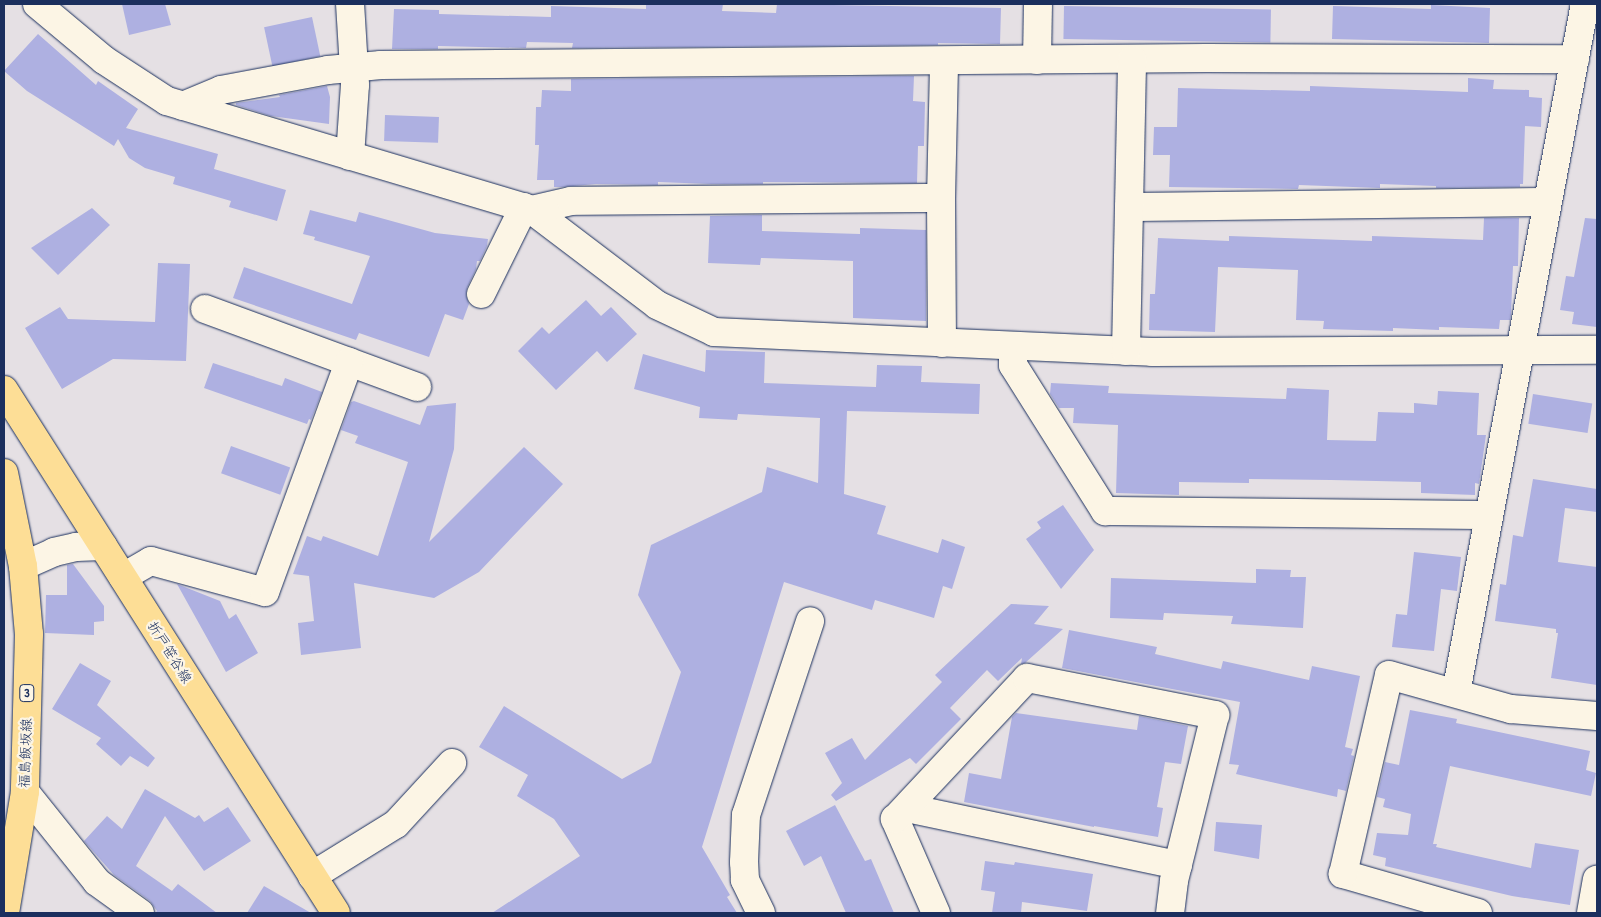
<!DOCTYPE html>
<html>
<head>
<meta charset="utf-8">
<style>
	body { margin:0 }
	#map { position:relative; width:1601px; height:917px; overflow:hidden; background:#e5e0e4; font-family:"Patrick Hand","Klee One",sans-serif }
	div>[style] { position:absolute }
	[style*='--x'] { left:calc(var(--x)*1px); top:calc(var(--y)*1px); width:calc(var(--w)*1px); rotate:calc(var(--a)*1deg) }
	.building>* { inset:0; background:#aeb0e1; transform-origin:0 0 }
	.roads { filter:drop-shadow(0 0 1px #1b2f5e) drop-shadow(0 0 1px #1b2f5e) }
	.minor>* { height:28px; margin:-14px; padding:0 14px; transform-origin:14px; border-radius:14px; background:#fcf5e5 }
	.major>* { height:28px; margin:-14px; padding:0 14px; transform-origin:14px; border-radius:14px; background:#fdde96 }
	span { translate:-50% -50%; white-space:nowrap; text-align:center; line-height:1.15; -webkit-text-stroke:4.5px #fcf5e5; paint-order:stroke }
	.shield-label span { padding:1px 4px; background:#fcf5e5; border:1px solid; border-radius:4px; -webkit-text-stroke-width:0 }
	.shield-label { font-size:12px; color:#1b2f5e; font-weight:700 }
	.street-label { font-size:14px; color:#1b2f5e }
	.frame { position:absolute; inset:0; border:5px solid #1b2f5e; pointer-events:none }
</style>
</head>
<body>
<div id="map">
	<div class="building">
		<div style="clip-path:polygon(122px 4px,165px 4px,171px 25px,129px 35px)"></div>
		<div style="clip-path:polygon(646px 4px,723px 4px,722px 11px,776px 13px,777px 4px,1001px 8px,1000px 44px,938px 43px,938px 45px,572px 48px,573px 43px,527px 42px,526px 48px,438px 46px,438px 49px,392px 49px,394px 9px,439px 10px,439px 14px,551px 17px,551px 6px,646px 9px)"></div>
		<div style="clip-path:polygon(1431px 5px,1490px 8px,1489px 43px,1332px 39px,1333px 6px,1431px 9px)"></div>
		<div style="left:1064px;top:6px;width:207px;height:33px;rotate:1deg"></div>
		<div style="left:312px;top:17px;width:40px;height:49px;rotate:78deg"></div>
		<div style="clip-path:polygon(38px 34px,96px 85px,98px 81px,138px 109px,126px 128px,218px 154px,214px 169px,286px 190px,277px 221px,229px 207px,231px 201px,173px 184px,175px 177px,145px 168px,129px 158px,118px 139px,114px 146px,27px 91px,4px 71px)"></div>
		<div style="clip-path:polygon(914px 76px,913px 101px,925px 102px,924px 146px,918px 146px,917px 183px,763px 182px,763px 184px,711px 184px,658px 182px,658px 185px,596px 184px,562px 187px,554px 187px,554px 180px,537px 180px,539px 145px,535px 145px,536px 107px,541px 107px,542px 90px,571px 91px,571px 79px)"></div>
		<div style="clip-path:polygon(1468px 78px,1494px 80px,1493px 89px,1529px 90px,1529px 97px,1542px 98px,1541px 127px,1525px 126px,1523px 184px,1520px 184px,1520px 187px,1436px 188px,1436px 186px,1380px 184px,1380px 188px,1299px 185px,1298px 189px,1169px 187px,1170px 155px,1153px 155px,1154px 127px,1177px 127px,1178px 88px,1310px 91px,1310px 86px,1468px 92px)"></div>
		<div style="clip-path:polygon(327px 86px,330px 97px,329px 124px,271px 116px,236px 105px,236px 103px,280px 97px,279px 95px)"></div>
		<div style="left:385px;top:115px;width:54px;height:26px;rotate:2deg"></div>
		<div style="clip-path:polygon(92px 208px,110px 225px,58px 275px,31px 248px)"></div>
		<div style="clip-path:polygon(310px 210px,356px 222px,359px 212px,435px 233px,488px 239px,487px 246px,480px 261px,477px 261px,476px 269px,467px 288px,466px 295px,469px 304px,463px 320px,445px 314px,429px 357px,359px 333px,356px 340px,233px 298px,244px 267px,352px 304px,370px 256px,314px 240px,315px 237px,303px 234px)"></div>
		<div style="clip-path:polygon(762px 215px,762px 231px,860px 234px,860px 228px,926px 230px,926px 321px,853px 318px,853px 261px,761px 258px,760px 265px,708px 263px,710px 216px)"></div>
		<div style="clip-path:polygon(1484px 218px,1519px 218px,1518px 266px,1513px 266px,1511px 314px,1510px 320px,1500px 320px,1499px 329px,1439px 327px,1439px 330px,1393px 328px,1393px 331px,1323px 329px,1324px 321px,1296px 320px,1298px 270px,1218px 267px,1215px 332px,1149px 330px,1150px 294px,1155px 294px,1158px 238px,1229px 241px,1229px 236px,1372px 241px,1372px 236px,1483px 240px)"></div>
		<div style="clip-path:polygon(1585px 218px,1597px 219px,1597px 327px,1572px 324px,1574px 312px,1560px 310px,1566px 276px,1574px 277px)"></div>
		<div style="clip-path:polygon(158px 263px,190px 264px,186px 361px,113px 359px,62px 389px,25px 328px,60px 307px,68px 319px,155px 322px)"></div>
		<div style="clip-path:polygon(586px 300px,601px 316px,611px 307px,637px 334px,607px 362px,597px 351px,556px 390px,518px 351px,542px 327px,549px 334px)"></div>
		<div style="clip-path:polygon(706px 350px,765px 352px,764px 383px,876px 387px,877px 365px,922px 366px,921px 382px,980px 384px,979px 414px,847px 411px,844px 494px,886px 506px,877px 534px,938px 553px,942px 539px,965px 547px,952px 589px,943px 586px,934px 618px,875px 600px,872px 610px,784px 582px,702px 847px,730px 895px,727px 897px,737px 913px,492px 913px,580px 856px,554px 819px,517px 796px,528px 775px,479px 747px,504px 706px,622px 779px,651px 763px,681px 672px,638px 595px,651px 545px,762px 492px,767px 467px,818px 483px,820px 418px,738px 414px,737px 420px,699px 418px,700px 407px,634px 389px,643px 354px,705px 372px)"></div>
		<div style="clip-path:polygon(213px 363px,282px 386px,285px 378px,322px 392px,311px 420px,309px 419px,307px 424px,204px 388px)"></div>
		<div style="clip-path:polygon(1051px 383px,1109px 386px,1108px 393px,1286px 399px,1287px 388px,1329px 390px,1327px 440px,1376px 441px,1378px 412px,1414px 413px,1414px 403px,1437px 405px,1438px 391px,1479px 393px,1477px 435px,1486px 435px,1479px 484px,1475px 483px,1475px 495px,1421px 493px,1421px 482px,1331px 480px,1249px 479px,1249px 483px,1179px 482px,1179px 495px,1116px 493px,1118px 425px,1073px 423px,1074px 408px,1059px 408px,1050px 394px)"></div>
		<div style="left:1533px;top:394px;width:60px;height:30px;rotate:9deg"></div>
		<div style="clip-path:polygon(354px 401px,420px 425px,427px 406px,456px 403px,454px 449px,429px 542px,524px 447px,563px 484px,479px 572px,434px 598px,354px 583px,361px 648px,301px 655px,298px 623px,314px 621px,309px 576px,293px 574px,307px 536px,321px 541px,323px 536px,378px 556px,408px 462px,355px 443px,358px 436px,341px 430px,351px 402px)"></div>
		<div style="left:231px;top:446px;width:63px;height:29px;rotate:20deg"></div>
		<div style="clip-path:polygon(1533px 479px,1597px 489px,1597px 512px,1565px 508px,1558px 562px,1597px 567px,1597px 685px,1551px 678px,1558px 633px,1556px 633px,1556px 629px,1495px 621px,1500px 584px,1506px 585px,1513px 535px,1523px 537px)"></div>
		<div style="clip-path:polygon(1063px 505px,1094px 550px,1061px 589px,1026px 539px,1041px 528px,1037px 522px)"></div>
		<div style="clip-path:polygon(1414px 552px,1461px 557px,1457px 591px,1441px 589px,1434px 651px,1392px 647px,1396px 614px,1407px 615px)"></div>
		<div style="clip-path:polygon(73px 564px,104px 606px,104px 621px,94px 622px,94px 635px,45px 633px,46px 595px,67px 595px,67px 565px)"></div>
		<div style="clip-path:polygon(1256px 569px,1291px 570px,1290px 577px,1306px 577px,1303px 628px,1231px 624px,1233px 616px,1164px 613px,1163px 620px,1110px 618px,1111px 578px,1256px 583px)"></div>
		<div style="clip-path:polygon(177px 584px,220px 601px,229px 619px,236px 614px,258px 653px,226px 672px)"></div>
		<div style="clip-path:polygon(1011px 604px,1049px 606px,1034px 624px,1063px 629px,1025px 663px,1021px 664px,1022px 658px,998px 681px,987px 670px,950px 708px,961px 719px,916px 764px,910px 758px,836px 801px,831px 795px,842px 783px,825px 753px,852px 738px,865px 760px,942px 682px,935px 675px)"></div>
		<div style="clip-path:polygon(1069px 630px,1157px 647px,1155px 654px,1221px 669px,1223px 661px,1309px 680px,1312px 666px,1360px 676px,1345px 747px,1353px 749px,1351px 755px,1354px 756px,1346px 791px,1338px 789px,1337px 797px,1236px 774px,1239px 765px,1229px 764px,1240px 702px,1062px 668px)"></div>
		<div style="clip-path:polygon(80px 663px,111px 681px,97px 705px,155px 758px,148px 767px,130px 756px,121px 766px,96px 744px,101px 738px,52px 709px)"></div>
		<div style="clip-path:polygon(1410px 710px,1457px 719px,1456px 723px,1590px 751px,1586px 770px,1596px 773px,1591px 796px,1450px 766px,1433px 844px,1437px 844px,1436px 847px,1531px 868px,1535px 843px,1579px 850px,1570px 905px,1512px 896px,1385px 866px,1386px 858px,1373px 855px,1377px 833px,1408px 835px,1411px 814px,1383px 807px,1385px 799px,1377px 797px,1385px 762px,1399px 765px)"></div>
		<div style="clip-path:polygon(1016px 713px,1137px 730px,1139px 716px,1188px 726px,1181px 764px,1165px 762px,1157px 807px,1163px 808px,1158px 837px,1094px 826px,1094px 827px,964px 802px,969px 773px,1001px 779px,1012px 717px)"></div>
		<div style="clip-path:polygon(145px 789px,195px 818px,199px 815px,204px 822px,228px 807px,251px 841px,204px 871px,165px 816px,136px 866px,172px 891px,178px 884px,217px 913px,155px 913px,157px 911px,150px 901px,114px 875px,84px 841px,107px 816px,122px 829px)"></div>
		<div style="clip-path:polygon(835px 805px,865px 861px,871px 859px,894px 913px,846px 913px,821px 856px,804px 866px,786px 831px)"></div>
		<div style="clip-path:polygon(1216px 822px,1262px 825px,1259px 859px,1214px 851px)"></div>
		<div style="clip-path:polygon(985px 861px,1014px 865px,1015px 862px,1093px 874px,1087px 911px,1022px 902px,1021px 913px,992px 913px,995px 892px,981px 890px)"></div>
		<div style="clip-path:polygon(264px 886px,311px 913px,247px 913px)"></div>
	</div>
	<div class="roads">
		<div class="minor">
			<div style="--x:37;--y:4;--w:87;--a:39.9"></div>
			<div style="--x:104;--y:60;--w:75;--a:33.1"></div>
			<div style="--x:167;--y:101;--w:381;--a:16.6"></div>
			<div style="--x:532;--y:210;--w:157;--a:37.2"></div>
			<div style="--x:657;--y:305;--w:63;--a:25.3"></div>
			<div style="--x:714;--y:332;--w:438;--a:2.6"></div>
			<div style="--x:1152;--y:352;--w:445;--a:-0.3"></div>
			<div style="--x:1037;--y:60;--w:56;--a:-89"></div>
			<div style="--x:183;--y:106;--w:41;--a:-22.8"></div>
			<div style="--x:221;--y:90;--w:109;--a:-10.6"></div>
			<div style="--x:328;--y:70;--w:53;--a:-5.4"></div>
			<div style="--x:381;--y:65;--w:825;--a:-0.49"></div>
			<div style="--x:1206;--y:58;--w:369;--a:0.2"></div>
			<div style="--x:350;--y:156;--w:71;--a:-86"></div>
			<div style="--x:355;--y:85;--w:81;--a:-93.5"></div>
			<div style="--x:1129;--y:207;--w:418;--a:-0.7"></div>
			<div style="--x:532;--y:210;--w:40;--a:-13"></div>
			<div style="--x:571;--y:201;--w:370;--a:-0.5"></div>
			<div style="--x:481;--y:294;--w:97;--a:-63.7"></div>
			<div style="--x:205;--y:309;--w:226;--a:20.2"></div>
			<div style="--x:942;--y:343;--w:145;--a:-90.4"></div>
			<div style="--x:941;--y:198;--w:137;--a:-88.7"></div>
			<div style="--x:1013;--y:346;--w:19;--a:90"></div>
			<div style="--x:1013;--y:365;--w:173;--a:57.8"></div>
			<div style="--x:1105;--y:511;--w:384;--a:0.6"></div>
			<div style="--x:1126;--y:351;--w:291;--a:-88.8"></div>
			<div style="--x:23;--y:566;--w:34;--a:-24"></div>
			<div style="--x:54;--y:552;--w:23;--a:-13"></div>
			<div style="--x:76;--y:547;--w:27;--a:-2"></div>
			<div style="--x:123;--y:577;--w:32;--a:-30"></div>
			<div style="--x:151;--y:561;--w:118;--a:15.2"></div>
			<div style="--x:265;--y:592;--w:245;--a:-69.9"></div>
			<div style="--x:1456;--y:693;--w:701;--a:-79.4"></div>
			<div style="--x:25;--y:792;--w:115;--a:51.3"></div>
			<div style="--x:97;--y:882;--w:53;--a:35.8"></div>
			<div style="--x:907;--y:808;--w:277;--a:11.9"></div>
			<div style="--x:312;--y:876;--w:99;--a:-31.8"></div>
			<div style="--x:396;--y:824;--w:83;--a:-47.4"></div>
			<div style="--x:761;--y:913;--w:37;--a:-116"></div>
			<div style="--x:745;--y:880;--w:18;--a:-93"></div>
			<div style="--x:744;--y:862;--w:47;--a:-87.6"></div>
			<div style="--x:746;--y:815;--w:204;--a:-71.7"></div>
			<div style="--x:936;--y:913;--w:103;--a:-113.6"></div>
			<div style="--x:895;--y:819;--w:193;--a:-46.9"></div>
			<div style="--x:1027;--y:678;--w:192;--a:11.1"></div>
			<div style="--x:1215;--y:715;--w:171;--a:103.9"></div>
			<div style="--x:1174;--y:881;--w:32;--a:97"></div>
			<div style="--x:1478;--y:913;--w:141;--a:-163.9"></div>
			<div style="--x:1343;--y:874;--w:204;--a:-77"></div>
			<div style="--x:1389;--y:675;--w:127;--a:15.6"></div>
			<div style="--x:1511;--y:709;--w:86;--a:4.7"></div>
			<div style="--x:1591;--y:913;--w:34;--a:-80"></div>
		</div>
		<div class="major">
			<div style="--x:4;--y:390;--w:619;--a:57.59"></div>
			<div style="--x:4;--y:473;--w:95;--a:78.5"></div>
			<div style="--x:23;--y:566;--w:68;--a:85"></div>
			<div style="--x:29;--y:634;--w:158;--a:91.5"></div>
			<div style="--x:25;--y:792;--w:123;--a:99.4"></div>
		</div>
	</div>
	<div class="shield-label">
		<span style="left:27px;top:693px">3</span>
	</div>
	<div class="street-label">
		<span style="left:170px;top:652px;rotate:58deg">折戸笹谷線</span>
		<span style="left:25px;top:753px;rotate:-88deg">福島飯坂線</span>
	</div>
	<div class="frame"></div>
</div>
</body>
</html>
